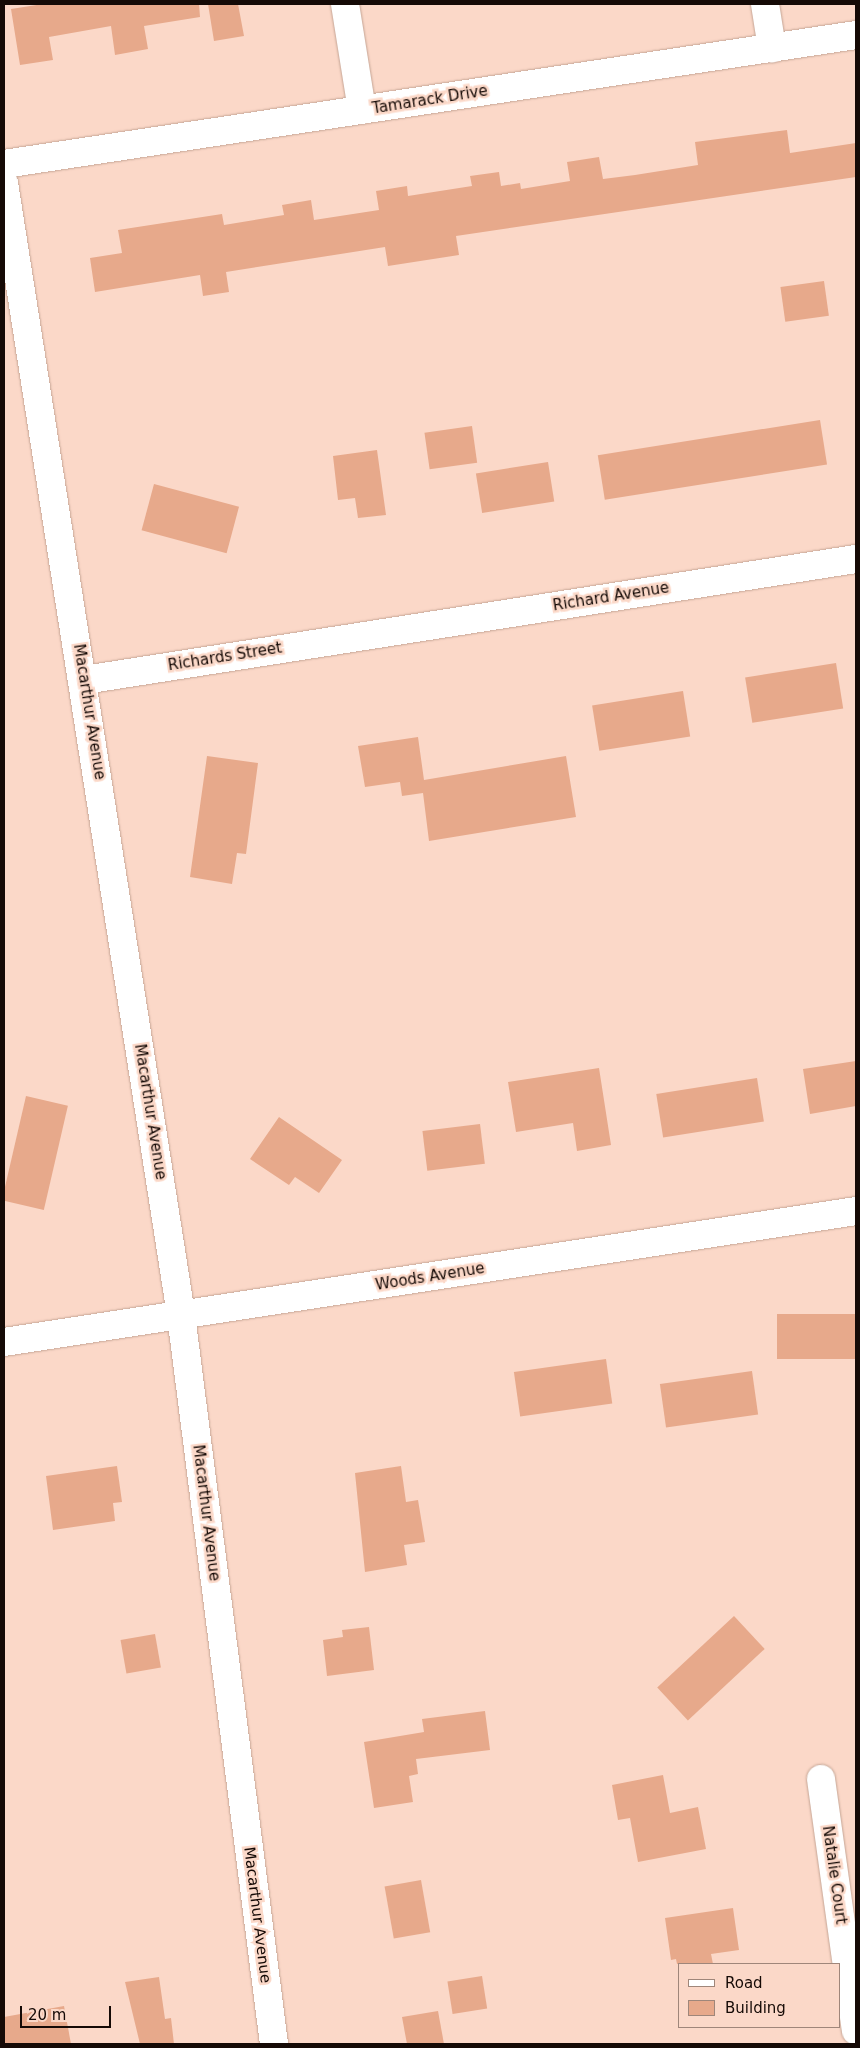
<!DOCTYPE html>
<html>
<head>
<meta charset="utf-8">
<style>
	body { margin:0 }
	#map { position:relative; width:860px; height:2048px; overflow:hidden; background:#fbd8c8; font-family:"DejaVu Sans",sans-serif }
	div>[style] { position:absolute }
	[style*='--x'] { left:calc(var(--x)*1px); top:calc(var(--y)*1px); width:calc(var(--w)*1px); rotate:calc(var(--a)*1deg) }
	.building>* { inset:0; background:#e7a98b; transform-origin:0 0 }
	.roads { filter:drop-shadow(0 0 1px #c5a595) drop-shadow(0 0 1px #c5a595) }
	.minor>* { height:28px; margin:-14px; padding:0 14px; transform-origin:14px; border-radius:14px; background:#fff }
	span { translate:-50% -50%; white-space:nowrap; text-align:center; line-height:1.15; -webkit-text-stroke:5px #fbd8c8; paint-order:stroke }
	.street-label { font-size:15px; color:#150a06 }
	.frame { position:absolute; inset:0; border:5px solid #150a06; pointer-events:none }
	.legend { position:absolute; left:678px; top:1963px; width:162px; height:65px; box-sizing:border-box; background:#fbd8c8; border:1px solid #9f867a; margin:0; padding:6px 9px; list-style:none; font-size:15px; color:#150a06 }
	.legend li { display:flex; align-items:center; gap:10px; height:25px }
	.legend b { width:25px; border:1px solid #9f867a }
	.scale { position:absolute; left:20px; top:2006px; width:91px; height:22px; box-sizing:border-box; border:2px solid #150a06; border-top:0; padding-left:6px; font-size:15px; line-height:18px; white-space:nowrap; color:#150a06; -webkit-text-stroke:4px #fbd8c8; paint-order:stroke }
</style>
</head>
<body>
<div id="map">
	<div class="building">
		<div style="clip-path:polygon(43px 4px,199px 4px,200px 17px,144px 26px,148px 49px,115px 55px,111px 26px,49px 37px,53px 60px,20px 65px,11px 9px)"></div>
		<div style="clip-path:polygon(208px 4px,238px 4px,244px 36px,214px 41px)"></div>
		<div style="clip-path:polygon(787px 130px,790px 153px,856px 143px,856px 177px,456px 236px,459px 255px,388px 266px,385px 247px,226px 272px,229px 292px,203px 296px,200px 275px,95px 292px,90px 258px,122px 253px,118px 230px,222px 214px,224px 225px,284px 215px,282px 205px,311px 200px,314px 220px,379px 210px,376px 191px,407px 186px,408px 196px,472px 186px,470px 176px,499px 172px,501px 186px,520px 183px,521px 189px,570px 181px,567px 162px,599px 157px,603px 179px,635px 175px,698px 165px,695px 142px)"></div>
		<div style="left:824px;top:281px;width:35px;height:44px;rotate:82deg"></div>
		<div style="left:820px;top:420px;width:45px;height:225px;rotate:81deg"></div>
		<div style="left:472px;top:426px;width:37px;height:48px;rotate:82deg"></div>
		<div style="clip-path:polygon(377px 450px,386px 515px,358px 518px,355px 498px,338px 500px,333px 456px)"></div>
		<div style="left:548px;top:462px;width:40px;height:73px;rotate:81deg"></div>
		<div style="left:154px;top:484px;width:88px;height:48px;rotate:15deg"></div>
		<div style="left:836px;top:663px;width:46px;height:92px;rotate:81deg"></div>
		<div style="left:683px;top:691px;width:46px;height:92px;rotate:81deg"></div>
		<div style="clip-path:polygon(418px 737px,424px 780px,566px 756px,576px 817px,429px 841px,423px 793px,402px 796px,400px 782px,365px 787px,358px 746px)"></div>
		<div style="clip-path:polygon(207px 756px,258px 763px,246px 854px,237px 853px,232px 884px,190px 877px)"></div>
		<div style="clip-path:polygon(856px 1061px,856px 1106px,810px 1114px,803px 1069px)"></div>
		<div style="clip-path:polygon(599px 1068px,611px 1145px,577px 1151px,573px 1123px,516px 1132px,508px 1082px)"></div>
		<div style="left:757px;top:1078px;width:44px;height:102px;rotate:81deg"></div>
		<div style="left:26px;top:1096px;width:43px;height:107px;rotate:13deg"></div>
		<div style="clip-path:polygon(279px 1117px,342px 1160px,319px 1193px,295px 1177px,289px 1185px,250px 1159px)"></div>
		<div style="left:480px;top:1124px;width:40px;height:58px;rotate:83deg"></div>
		<div style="left:856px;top:1314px;width:45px;height:79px;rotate:90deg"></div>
		<div style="left:606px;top:1359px;width:45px;height:93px;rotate:82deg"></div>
		<div style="left:752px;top:1371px;width:44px;height:93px;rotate:82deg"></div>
		<div style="clip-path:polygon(117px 1466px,122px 1502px,113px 1503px,115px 1521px,53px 1530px,46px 1476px)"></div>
		<div style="clip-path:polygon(401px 1466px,406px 1502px,418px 1500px,425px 1542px,404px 1545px,407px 1565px,365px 1572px,355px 1473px)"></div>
		<div style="left:734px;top:1616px;width:45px;height:105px;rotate:47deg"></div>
		<div style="clip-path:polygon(369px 1627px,374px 1670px,327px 1676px,323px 1640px,343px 1637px,342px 1630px)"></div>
		<div style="left:155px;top:1634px;width:34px;height:35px;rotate:80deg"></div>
		<div style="clip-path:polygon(485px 1711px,490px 1750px,416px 1759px,418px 1774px,409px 1776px,413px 1802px,374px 1808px,364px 1742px,424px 1732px,422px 1719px)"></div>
		<div style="clip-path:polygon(663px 1775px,670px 1813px,698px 1807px,706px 1849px,638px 1862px,630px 1818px,618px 1820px,612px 1785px)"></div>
		<div style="left:421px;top:1880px;width:53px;height:37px;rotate:80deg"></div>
		<div style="clip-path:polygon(733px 1908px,739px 1950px,711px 1954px,713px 1964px,677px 1964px,676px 1959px,671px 1960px,665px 1918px)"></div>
		<div style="left:482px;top:1976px;width:33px;height:35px;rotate:81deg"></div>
		<div style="clip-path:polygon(159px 1977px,165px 2019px,171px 2018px,174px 2044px,140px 2044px,125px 1982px)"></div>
		<div style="clip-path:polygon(64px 2006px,71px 2044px,4px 2044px,4px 2017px)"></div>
		<div style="clip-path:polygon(438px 2011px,444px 2044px,407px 2044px,402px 2017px)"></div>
	</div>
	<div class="roads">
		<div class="minor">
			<div style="--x:345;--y:4;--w:107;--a:80.9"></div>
			<div style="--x:765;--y:4;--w:45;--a:81"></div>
			<div style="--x:4;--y:164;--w:862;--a:-8.61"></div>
			<div style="--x:4;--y:183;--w:1146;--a:81.11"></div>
			<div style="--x:181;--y:1315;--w:735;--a:82.73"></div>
			<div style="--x:84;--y:680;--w:781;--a:-8.91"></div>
			<div style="--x:4;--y:1342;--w:862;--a:-8.74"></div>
			<div style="--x:821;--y:1779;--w:254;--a:82.1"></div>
		</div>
	</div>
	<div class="street-label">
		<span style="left:430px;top:100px;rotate:-9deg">Tamarack Drive</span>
		<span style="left:611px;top:597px;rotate:-9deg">Richard Avenue</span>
		<span style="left:225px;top:657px;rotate:-9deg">Richards Street</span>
		<span style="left:89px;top:712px;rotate:81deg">Macarthur Avenue</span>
		<span style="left:150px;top:1112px;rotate:81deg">Macarthur Avenue</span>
		<span style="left:430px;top:1277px;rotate:-9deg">Woods Avenue</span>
		<span style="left:206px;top:1513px;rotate:83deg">Macarthur Avenue</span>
		<span style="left:834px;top:1875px;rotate:82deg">Natalie Court</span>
		<span style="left:257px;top:1915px;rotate:83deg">Macarthur Avenue</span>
	</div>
	<div class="frame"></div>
	<ul class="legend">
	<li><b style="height:6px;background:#fff"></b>Road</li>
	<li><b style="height:14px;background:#e7a98b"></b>Building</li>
	</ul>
	<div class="scale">20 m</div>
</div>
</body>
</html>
